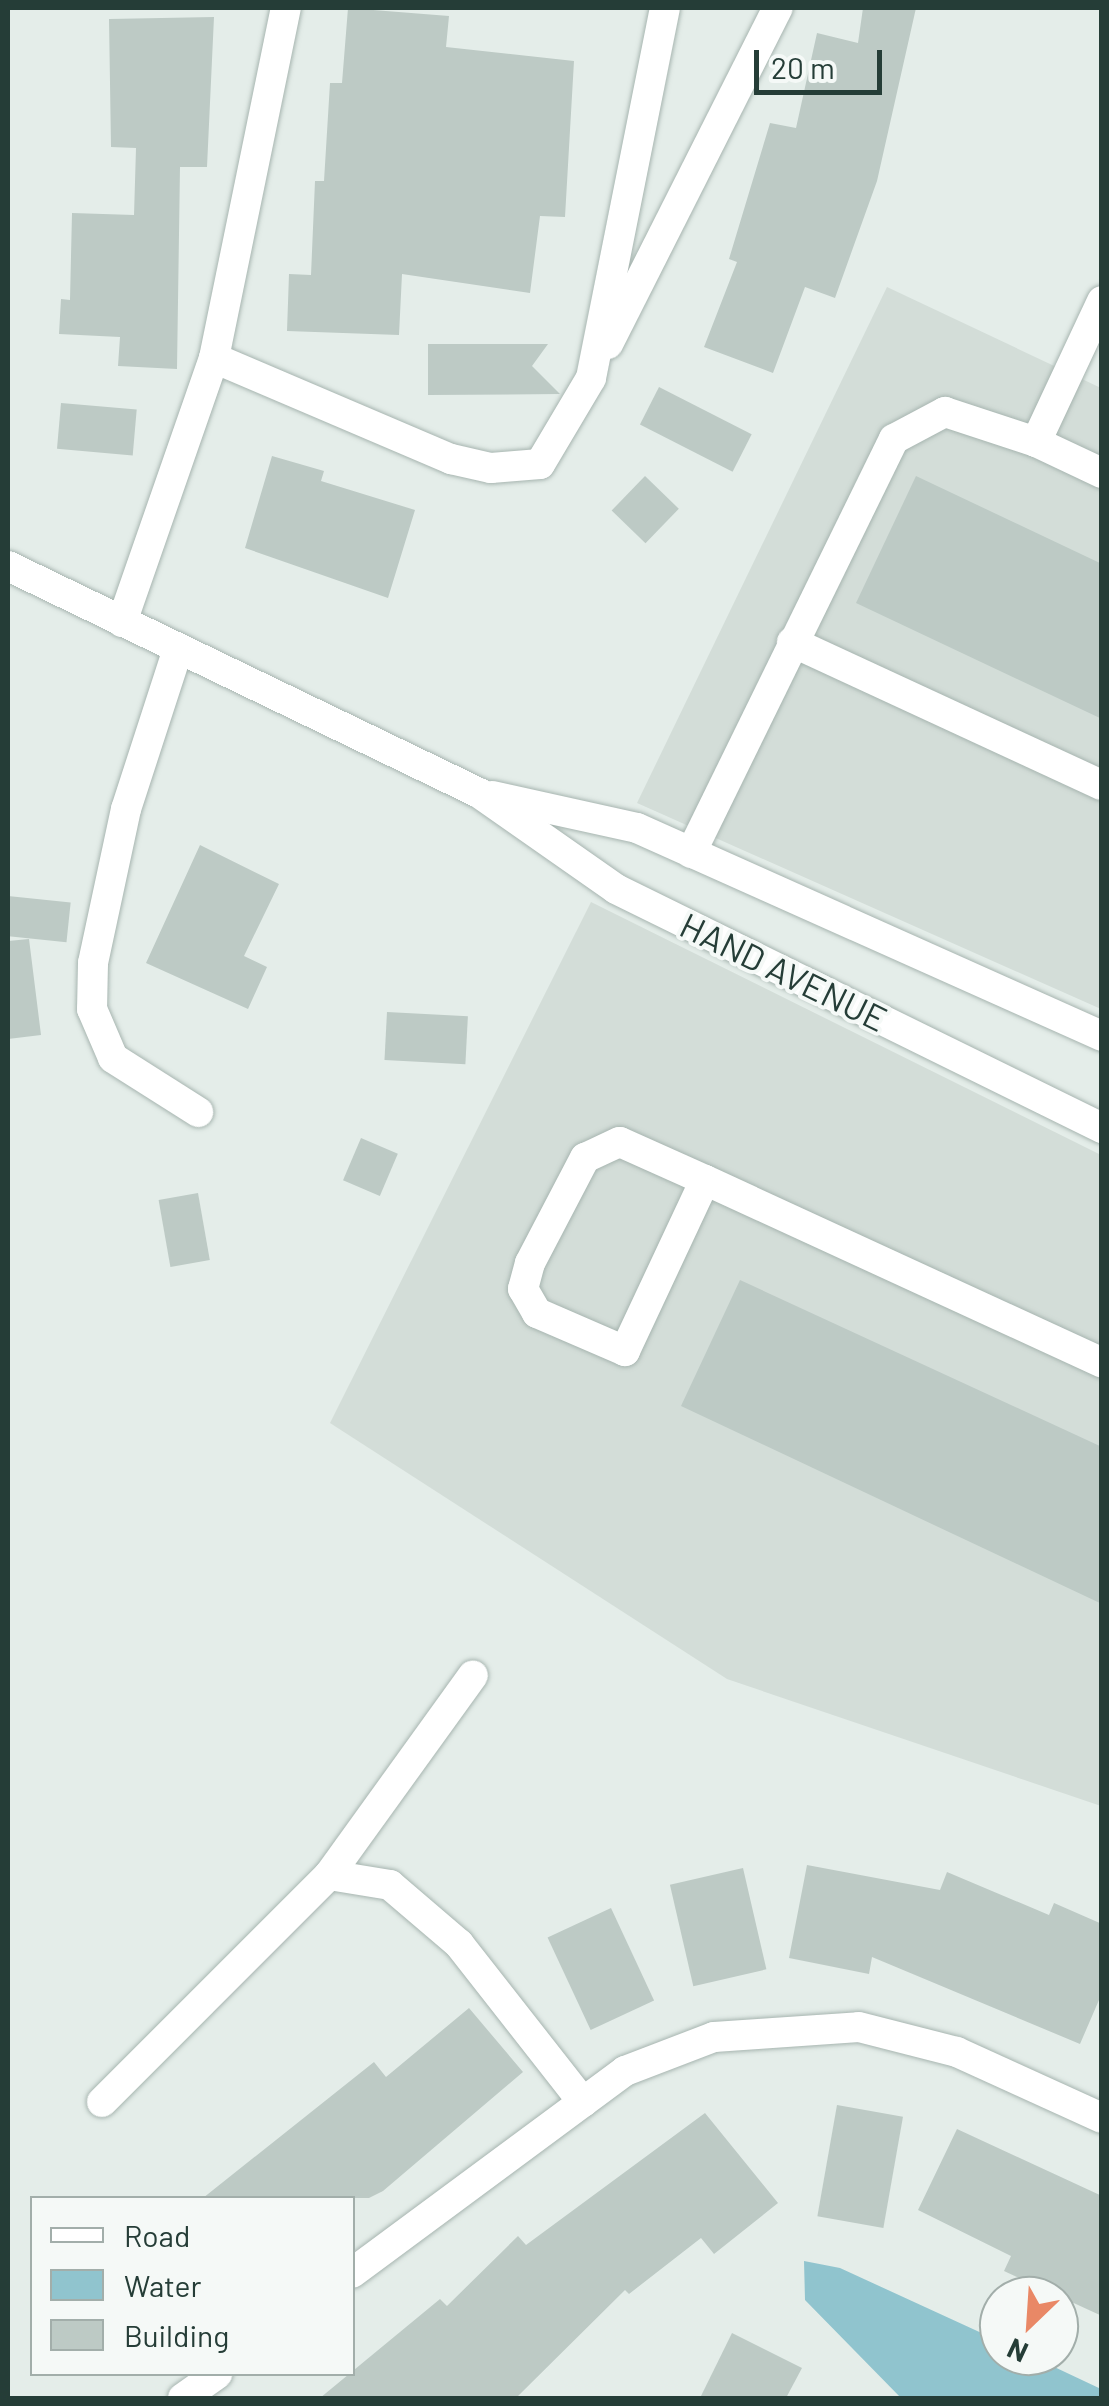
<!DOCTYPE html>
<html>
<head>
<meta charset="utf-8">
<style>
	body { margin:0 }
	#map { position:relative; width:1109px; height:2406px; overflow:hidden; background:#e4ede9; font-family:Barlow,sans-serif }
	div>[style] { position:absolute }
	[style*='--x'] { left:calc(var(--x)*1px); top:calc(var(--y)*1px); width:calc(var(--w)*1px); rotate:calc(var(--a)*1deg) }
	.built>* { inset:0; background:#d3ddd8 }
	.water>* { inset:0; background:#90c4ce }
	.building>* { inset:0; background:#bdcac5; transform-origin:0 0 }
	.roads { filter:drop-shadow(0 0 2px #a7b5b0) drop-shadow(0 0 2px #a7b5b0) }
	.minor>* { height:30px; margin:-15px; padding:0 15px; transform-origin:15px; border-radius:15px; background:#fff }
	span { translate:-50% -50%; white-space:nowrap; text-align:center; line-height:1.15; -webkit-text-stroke:8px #f5f9f7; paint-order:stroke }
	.street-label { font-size:35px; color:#253d37 }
	.frame { position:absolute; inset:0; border:10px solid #253d37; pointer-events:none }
	.legend { position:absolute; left:30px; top:2196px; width:325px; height:180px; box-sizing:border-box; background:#f5f9f7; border:2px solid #a2aeaa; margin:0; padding:12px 18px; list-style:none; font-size:30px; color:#253d37 }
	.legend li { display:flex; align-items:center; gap:20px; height:50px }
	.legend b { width:50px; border:2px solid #a2aeaa }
	.north { position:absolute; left:979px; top:2276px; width:100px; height:100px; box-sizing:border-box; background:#f5f9f7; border:2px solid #a2aeaa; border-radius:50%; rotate:205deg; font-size:28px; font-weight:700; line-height:40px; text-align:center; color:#253d37 }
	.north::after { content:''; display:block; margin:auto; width:35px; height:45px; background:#e98866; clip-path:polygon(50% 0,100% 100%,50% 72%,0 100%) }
	.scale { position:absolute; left:754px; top:50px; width:128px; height:45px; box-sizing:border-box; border:5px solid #253d37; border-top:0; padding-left:12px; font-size:30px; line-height:35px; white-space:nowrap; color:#253d37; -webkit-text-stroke:8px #f5f9f7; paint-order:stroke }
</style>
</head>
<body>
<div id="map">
	<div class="built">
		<div style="clip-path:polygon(887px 287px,1101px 388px,1101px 1009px,637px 803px)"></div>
		<div style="clip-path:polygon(591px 902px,1101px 1155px,1101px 1806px,727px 1679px,330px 1423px)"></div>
	</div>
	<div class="water">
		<div style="clip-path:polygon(804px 2261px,840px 2268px,999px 2341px,999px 2356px,1031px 2356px,1101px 2389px,1101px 2398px,901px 2398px,805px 2300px)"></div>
	</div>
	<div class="building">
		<div style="clip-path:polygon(348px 8px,449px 16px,446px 47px,574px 61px,565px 217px,540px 216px,530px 293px,402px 274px,399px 335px,287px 331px,289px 274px,311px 275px,315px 181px,324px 181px,330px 83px,342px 83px)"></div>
		<div style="clip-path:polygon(863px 8px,916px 8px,877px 181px,835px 298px,805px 287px,773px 373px,704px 347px,737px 262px,729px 259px,770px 123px,796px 128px,817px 33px,858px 43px)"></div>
		<div style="clip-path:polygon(214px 17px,207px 167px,180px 167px,177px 369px,118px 366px,120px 337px,59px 334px,61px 299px,70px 300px,72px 213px,134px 215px,136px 148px,111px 147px,109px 19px)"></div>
		<div style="clip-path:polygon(428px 344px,548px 344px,532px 366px,560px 394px,428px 395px)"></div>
		<div style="left:659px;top:387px;width:104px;height:42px;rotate:27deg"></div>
		<div style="left:61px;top:403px;width:76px;height:46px;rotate:5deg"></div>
		<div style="clip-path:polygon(272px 456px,324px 471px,321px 481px,415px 510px,388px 598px,245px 548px)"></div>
		<div style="left:645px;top:476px;width:47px;height:48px;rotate:44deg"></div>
		<div style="clip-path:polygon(916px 476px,1102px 564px,1102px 719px,856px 603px)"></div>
		<div style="clip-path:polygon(200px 845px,279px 884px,244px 956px,267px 967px,248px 1009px,146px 963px)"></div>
		<div style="left:8px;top:896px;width:63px;height:40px;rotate:6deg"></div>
		<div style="clip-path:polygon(29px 939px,41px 1035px,8px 1039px,8px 941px)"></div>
		<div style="left:387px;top:1012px;width:81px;height:48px;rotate:3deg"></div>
		<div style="left:361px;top:1138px;width:40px;height:46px;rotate:23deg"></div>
		<div style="left:198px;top:1193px;width:68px;height:40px;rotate:80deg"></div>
		<div style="clip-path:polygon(740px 1280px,1102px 1447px,1102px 1604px,681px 1406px)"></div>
		<div style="clip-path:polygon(807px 1865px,940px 1890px,947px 1872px,1049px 1915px,1054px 1903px,1102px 1924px,1102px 1993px,1080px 2044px,872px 1957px,869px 1974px,789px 1958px)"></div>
		<div style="left:743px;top:1868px;width:104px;height:75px;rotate:77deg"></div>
		<div style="left:611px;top:1908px;width:102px;height:70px;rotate:65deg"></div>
		<div style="clip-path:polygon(469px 2008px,523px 2072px,383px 2191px,369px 2198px,203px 2198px,374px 2062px,386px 2077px)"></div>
		<div style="left:837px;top:2105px;width:67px;height:113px;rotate:10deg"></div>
		<div style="clip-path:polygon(705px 2113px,778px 2203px,714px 2254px,701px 2238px,629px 2294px,625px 2290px,516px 2398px,320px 2398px,440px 2299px,447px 2306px,518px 2236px,526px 2245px)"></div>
		<div style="clip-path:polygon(957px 2129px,1102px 2196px,1102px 2316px,1004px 2271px,1011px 2256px,918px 2210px)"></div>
		<div style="clip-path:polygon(732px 2333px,802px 2368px,786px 2398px,700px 2398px)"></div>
	</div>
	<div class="roads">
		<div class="minor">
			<div style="--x:1102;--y:301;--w:156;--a:115.1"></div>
			<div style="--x:1036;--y:442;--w:73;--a:25.2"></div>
			<div style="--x:608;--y:344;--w:377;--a:-63.2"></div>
			<div style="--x:214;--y:358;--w:258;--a:23.1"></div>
			<div style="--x:451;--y:459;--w:41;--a:12.7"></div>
			<div style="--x:491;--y:468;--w:49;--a:-4.7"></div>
			<div style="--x:540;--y:464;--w:100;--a:-59.3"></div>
			<div style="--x:591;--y:378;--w:377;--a:-78.7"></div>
			<div style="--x:8;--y:566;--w:523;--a:25.73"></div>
			<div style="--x:479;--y:793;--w:167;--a:35"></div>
			<div style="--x:616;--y:889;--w:542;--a:26.19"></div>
			<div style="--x:122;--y:622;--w:280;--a:-70.8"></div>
			<div style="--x:214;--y:358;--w:357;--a:-78.4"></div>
			<div style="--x:792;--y:642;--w:341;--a:24.8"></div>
			<div style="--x:178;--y:649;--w:168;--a:108"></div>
			<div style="--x:126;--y:809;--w:157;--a:102.1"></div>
			<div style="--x:93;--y:963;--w:46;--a:91.2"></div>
			<div style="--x:92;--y:1009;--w:53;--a:66.8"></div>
			<div style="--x:113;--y:1058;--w:101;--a:32.4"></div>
			<div style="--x:492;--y:796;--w:148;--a:12.4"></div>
			<div style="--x:637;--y:828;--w:509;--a:24.1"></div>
			<div style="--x:691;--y:853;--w:461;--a:-63.9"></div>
			<div style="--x:894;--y:439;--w:58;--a:-27.9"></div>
			<div style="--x:945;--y:412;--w:96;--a:18.2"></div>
			<div style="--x:705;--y:1180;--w:189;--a:115.1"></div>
			<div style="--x:625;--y:1351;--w:96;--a:-156.6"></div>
			<div style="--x:537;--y:1313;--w:28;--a:-120"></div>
			<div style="--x:523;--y:1289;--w:27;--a:-75"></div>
			<div style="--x:530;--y:1263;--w:119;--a:-62.4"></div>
			<div style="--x:585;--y:1158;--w:38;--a:-25"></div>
			<div style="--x:620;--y:1142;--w:93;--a:24.1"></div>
			<div style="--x:705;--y:1180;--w:437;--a:24.7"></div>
			<div style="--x:329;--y:1875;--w:246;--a:-54.2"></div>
			<div style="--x:102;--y:2102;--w:321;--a:-45"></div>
			<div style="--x:329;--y:1875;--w:62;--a:9.3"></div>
			<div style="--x:390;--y:1885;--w:91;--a:40.5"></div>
			<div style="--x:459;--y:1944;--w:201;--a:51.9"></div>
			<div style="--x:352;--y:2273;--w:340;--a:-36.5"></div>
			<div style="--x:625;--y:2071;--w:95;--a:-20.9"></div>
			<div style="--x:714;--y:2037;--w:145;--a:-3.9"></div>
			<div style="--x:859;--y:2027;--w:101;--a:14.3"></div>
			<div style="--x:957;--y:2052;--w:159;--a:24.5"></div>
			<div style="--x:183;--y:2398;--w:42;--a:-35.2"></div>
		</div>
	</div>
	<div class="street-label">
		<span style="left:784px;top:971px;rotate:26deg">HAND AVENUE</span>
	</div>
	<div class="frame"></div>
	<ul class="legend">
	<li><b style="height:12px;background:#fff"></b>Road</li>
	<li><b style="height:28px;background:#90c4ce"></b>Water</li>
	<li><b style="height:28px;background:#bdcac5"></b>Building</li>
	</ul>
	<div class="north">N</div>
	<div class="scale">20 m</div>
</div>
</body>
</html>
